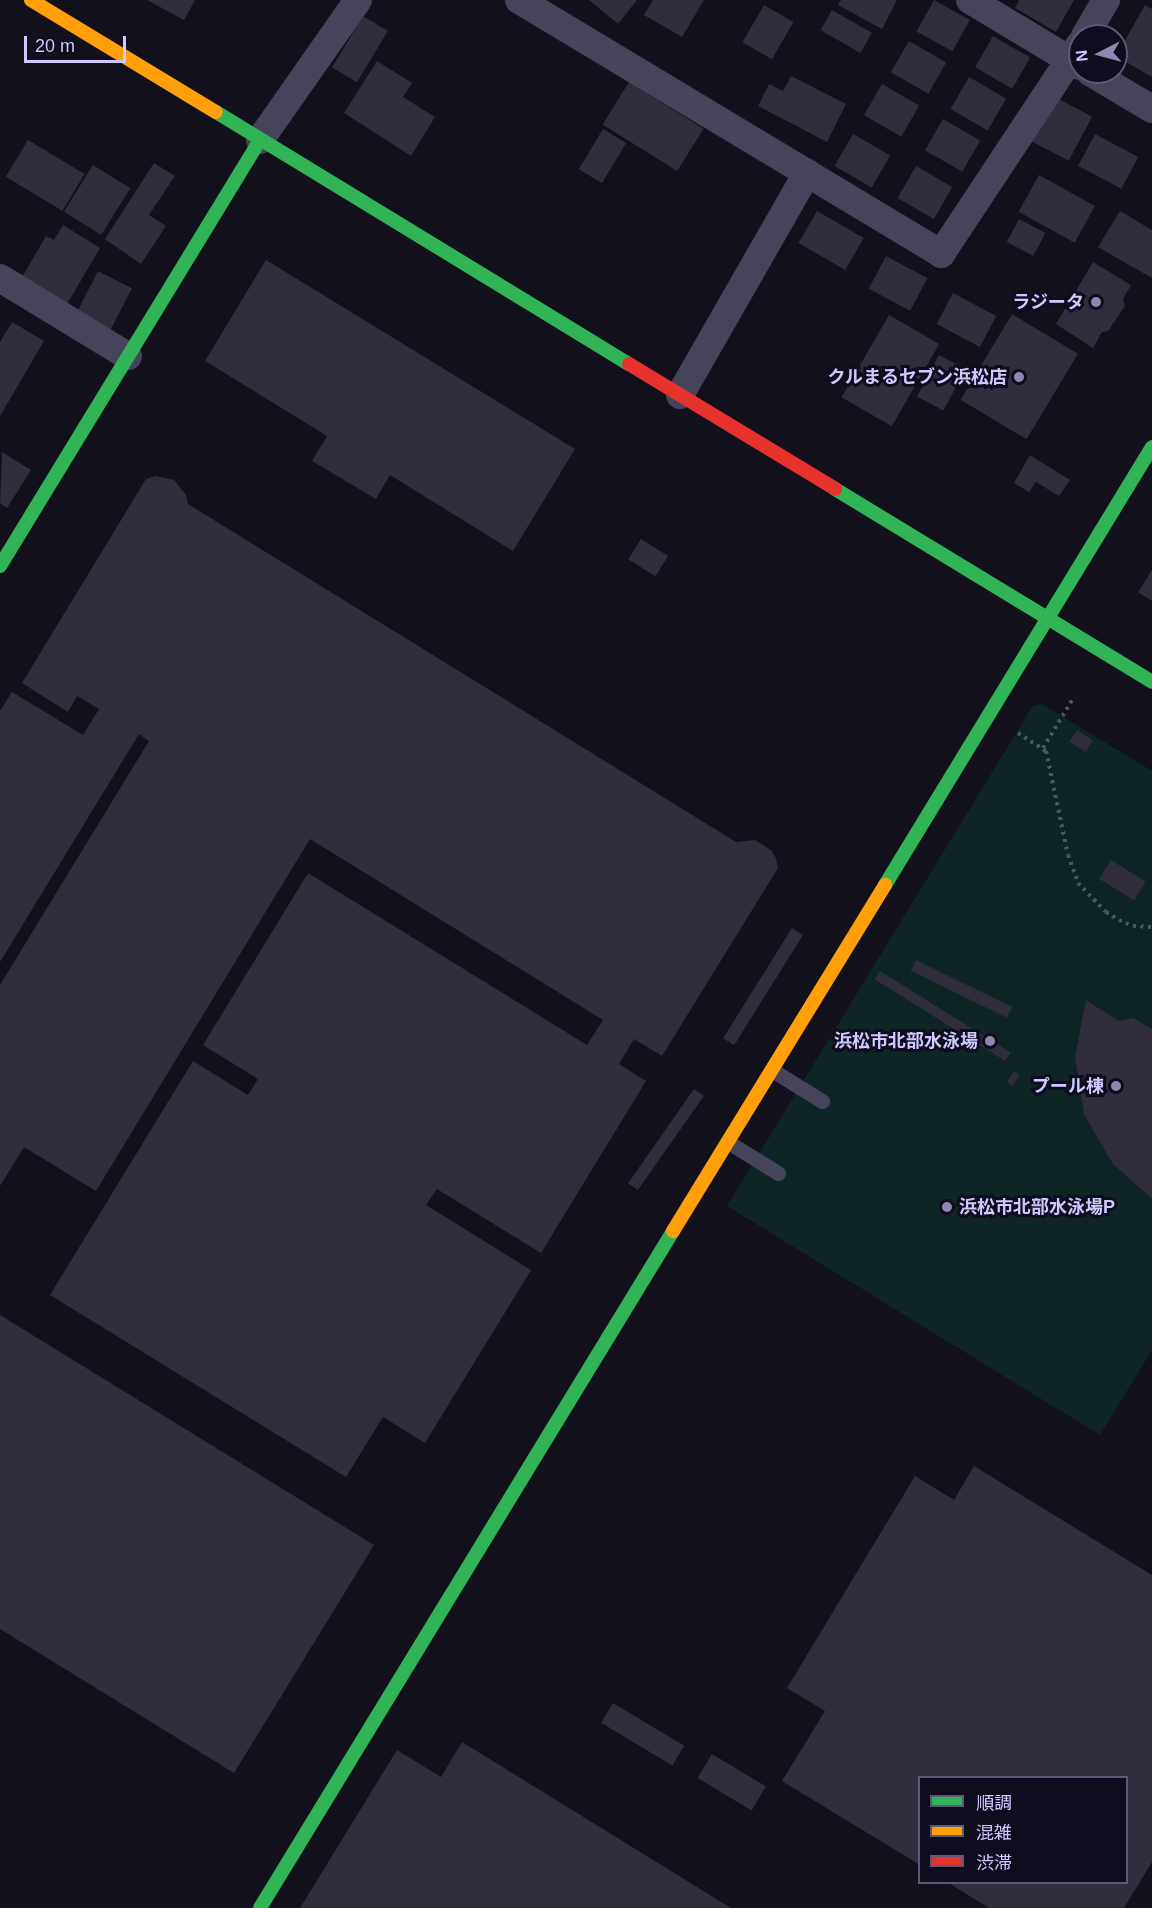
<!DOCTYPE html>
<html>
<head>
<meta charset="utf-8">
<style>
	body { margin:0 }
	#map { position:relative; width:1152px; height:1908px; overflow:hidden; background:#12101a; font-family:Helvetica,"Noto Sans JP",sans-serif }
	div>[style] { position:absolute }
	[style*='--x'] { left:calc(var(--x)*1px); top:calc(var(--y)*1px); width:calc(var(--w)*1px); rotate:calc(var(--a)*1deg) }
	.green>* { inset:0; background:#0f2525 }
	.building>* { inset:0; background:#302d3d; transform-origin:0 0 }
	.path>* { height:4px; margin-top:-2px; transform-origin:0; background:repeating-linear-gradient(90deg,#485763 0 3px,transparent 0 7.5px) }
	.lane>* { height:15px; margin:-7.5px; padding:0 7.5px; transform-origin:7.5px; border-radius:7.5px; background:#45445b }
	.street>* { height:28px; margin:-14px; padding:0 14px; transform-origin:14px; border-radius:14px; background:#45445b }
	.fast>* { height:14px; margin:-7px; padding:0 7px; transform-origin:7px; border-radius:7px; background:#30b455 }
	.slow>* { height:14px; margin:-7px; padding:0 7px; transform-origin:7px; border-radius:7px; background:#ff9f0a }
	.jam>* { height:14px; margin:-7px; padding:0 7px; transform-origin:7px; border-radius:7px; background:#e5322d }
	.dots>* { width:16px; height:16px; translate:-50% -50%; box-sizing:border-box; border:3px solid #0f0c1e; border-radius:50% }
	span { translate:-50% -50%; white-space:nowrap; text-align:center; line-height:1.15; -webkit-text-stroke:6px #0f0c1e; paint-order:stroke }
	.poi-label { font-size:18px; color:#cec9ff; font-weight:700 }
	.right { translate:-100% -50%; text-align:right }
	.left { translate:0 -50%; text-align:left }
	.legend { position:absolute; left:918px; top:1776px; width:210px; height:108px; box-sizing:border-box; background:#0f0c1e; border:2px solid #5b5878; margin:0; padding:8px 10px; list-style:none; font-size:18px; color:#cec9ff }
	.legend li { display:flex; align-items:center; gap:12px; height:30px }
	.legend b { width:30px; border:2px solid #5b5878 }
	.north { position:absolute; left:1068px; top:24px; width:60px; height:60px; box-sizing:border-box; background:#0f0c1e; border:2px solid #5b5878; border-radius:50%; rotate:264deg; font-size:16px; font-weight:700; line-height:24px; text-align:center; color:#cec9ff }
	.north::after { content:''; display:block; margin:auto; width:21px; height:27px; background:#8c88af; clip-path:polygon(50% 0,100% 100%,50% 72%,0 100%) }
	.scale { position:absolute; left:24px; top:36px; width:102px; height:27px; box-sizing:border-box; border:3px solid #cec9ff; border-top:0; padding-left:8px; font-size:18px; line-height:21px; white-space:nowrap; color:#cec9ff; -webkit-text-stroke:4px #0f0c1e; paint-order:stroke }
</style>
</head>
<body>
<div id="map">
	<div class="green">
		<div style="clip-path:polygon(1042px 704px,1152px 771px,1152px 1350px,1100px 1435px,727px 1206px,1032px 707px)"></div>
	</div>
	<div class="building">
		<div style="clip-path:polygon(147px 0,195px 0,184px 20px)"></div>
		<div style="clip-path:polygon(589px 0,637px 0,618px 24px)"></div>
		<div style="clip-path:polygon(653px 0,704px 0,682px 37px,644px 15px)"></div>
		<div style="clip-path:polygon(841px 0,897px 0,882px 29px,838px 5px)"></div>
		<div style="left:934px;top:0;width:41px;height:36px;rotate:29deg"></div>
		<div style="clip-path:polygon(1019px 0,1074px 0,1056px 32px,1015px 8px)"></div>
		<div style="left:764px;top:5px;width:34px;height:43px;rotate:30deg"></div>
		<div style="clip-path:polygon(1145px 5px,1152px 9px,1152px 77px,1116px 56px)"></div>
		<div style="left:832px;top:10px;width:46px;height:23px;rotate:30deg"></div>
		<div style="left:363px;top:16px;width:29px;height:60px;rotate:31deg"></div>
		<div style="left:993px;top:36px;width:43px;height:36px;rotate:30deg"></div>
		<div style="left:909px;top:41px;width:43px;height:36px;rotate:30deg"></div>
		<div style="clip-path:polygon(377px 61px,412px 83px,403px 97px,435px 117px,411px 156px,344px 113px)"></div>
		<div style="clip-path:polygon(791px 76px,846px 104px,827px 142px,758px 106px,769px 84px,783px 91px)"></div>
		<div style="left:969px;top:77px;width:43px;height:37px;rotate:30deg"></div>
		<div style="left:629px;top:82px;width:88px;height:50px;rotate:32deg"></div>
		<div style="left:882px;top:84px;width:43px;height:36px;rotate:30deg"></div>
		<div style="left:1055px;top:97px;width:42px;height:50px;rotate:28deg"></div>
		<div style="left:943px;top:119px;width:43px;height:36px;rotate:30deg"></div>
		<div style="left:603px;top:129px;width:27px;height:47px;rotate:31deg"></div>
		<div style="left:853px;top:134px;width:43px;height:37px;rotate:30deg"></div>
		<div style="left:1095px;top:134px;width:49px;height:36px;rotate:28deg"></div>
		<div style="left:28px;top:140px;width:66px;height:43px;rotate:31deg"></div>
		<div style="clip-path:polygon(154px 163px,175px 176px,149px 215px,166px 226px,141px 264px,105px 239px)"></div>
		<div style="left:93px;top:165px;width:44px;height:55px;rotate:32deg"></div>
		<div style="left:916px;top:166px;width:42px;height:37px;rotate:30deg"></div>
		<div style="left:1039px;top:175px;width:64px;height:42px;rotate:29deg"></div>
		<div style="left:817px;top:211px;width:54px;height:37px;rotate:30deg"></div>
		<div style="clip-path:polygon(1120px 211px,1152px 230px,1152px 278px,1098px 247px)"></div>
		<div style="left:1019px;top:219px;width:30px;height:26px;rotate:28deg"></div>
		<div style="clip-path:polygon(63px 225px,100px 248px,66px 306px,21px 279px,46px 236px,54px 240px)"></div>
		<div style="left:886px;top:256px;width:47px;height:37px;rotate:28deg"></div>
		<div style="clip-path:polygon(266px 260px,575px 449px,513px 551px,390px 475px,376px 499px,312px 461px,327px 436px,205px 361px)"></div>
		<div style="clip-path:polygon(1093px 262px,1131px 285px,1123px 299px,1125px 306px,1108px 331px,1102px 332px,1093px 348px,1056px 324px)"></div>
		<div style="left:98px;top:271px;width:38px;height:48px;rotate:27deg"></div>
		<div style="left:953px;top:293px;width:49px;height:35px;rotate:28deg"></div>
		<div style="left:1012px;top:314px;width:77px;height:100px;rotate:31deg"></div>
		<div style="left:889px;top:315px;width:58px;height:95px;rotate:30deg"></div>
		<div style="clip-path:polygon(12px 322px,44px 341px,0 416px,0 342px)"></div>
		<div style="left:939px;top:355px;width:30px;height:47px;rotate:28deg"></div>
		<div style="clip-path:polygon(2px 452px,31px 470px,7px 508px,0 503px)"></div>
		<div style="clip-path:polygon(1030px 455px,1070px 480px,1059px 496px,1036px 482px,1029px 492px,1014px 483px)"></div>
		<div style="clip-path:polygon(156px 476px,174px 480px,186px 495px,188px 504px,736px 842px,755px 840px,771px 850px,776px 858px,778px 868px,662px 1056px,634px 1039px,619px 1064px,646px 1081px,541px 1253px,437px 1189px,426px 1205px,531px 1270px,425px 1443px,383px 1417px,346px 1477px,50px 1295px,193px 1061px,248px 1095px,258px 1079px,203px 1045px,308px 873px,587px 1045px,603px 1020px,310px 839px,96px 1191px,24px 1147px,0 1186px,0 985px,149px 741px,139px 734px,0 962px,0 711px,12px 692px,83px 735px,99px 709px,77px 696px,68px 712px,22px 683px,146px 479px)"></div>
		<div style="left:641px;top:539px;width:32px;height:24px;rotate:32deg"></div>
		<div style="clip-path:polygon(1152px 570px,1152px 601px,1138px 592px)"></div>
		<div style="left:1077px;top:730px;width:19px;height:14px;rotate:32deg"></div>
		<div style="left:1111px;top:860px;width:41px;height:22px;rotate:32deg"></div>
		<div style="left:792px;top:928px;width:13px;height:130px;rotate:32deg"></div>
		<div style="left:916px;top:960px;width:107px;height:12px;rotate:26deg"></div>
		<div style="left:880px;top:971px;width:154px;height:10px;rotate:32deg"></div>
		<div style="clip-path:polygon(1086px 1000px,1118px 1021px,1133px 1018px,1152px 1029px,1152px 1199px,1113px 1164px,1084px 1114px,1075px 1057px)"></div>
		<div style="left:1014px;top:1071px;width:7px;height:13px;rotate:34deg"></div>
		<div style="left:694px;top:1089px;width:12px;height:115px;rotate:35deg"></div>
		<div style="clip-path:polygon(0 1315px,374px 1545px,234px 1773px,0 1629px)"></div>
		<div style="clip-path:polygon(974px 1466px,1152px 1575px,1152px 1862px,1124px 1908px,989px 1908px,947px 1882px,1126px 1882px,1126px 1778px,920px 1778px,920px 1865px,782px 1781px,825px 1711px,787px 1688px,915px 1476px,954px 1500px)"></div>
		<div style="left:613px;top:1703px;width:83px;height:23px;rotate:31deg"></div>
		<div style="clip-path:polygon(462px 1742px,731px 1908px,300px 1908px,397px 1750px,441px 1777px)"></div>
		<div style="left:712px;top:1754px;width:63px;height:28px;rotate:31deg"></div>
	</div>
	<div class="path">
		<div style="--x:1018;--y:733;--w:33;--a:33"></div>
		<div style="--x:1046;--y:751;--w:106;--a:78.1"></div>
		<div style="--x:1068;--y:855;--w:30;--a:70"></div>
		<div style="--x:1078;--y:883;--w:40;--a:46"></div>
		<div style="--x:1106;--y:912;--w:15;--a:32"></div>
		<div style="--x:1119;--y:920;--w:15;--a:23"></div>
		<div style="--x:1133;--y:926;--w:19;--a:3"></div>
		<div style="--x:1043;--y:748;--w:60;--a:-58.7"></div>
	</div>
	<div class="lane">
		<div style="--x:772;--y:1070;--w:59;--a:31.8"></div>
		<div style="--x:728;--y:1142;--w:59;--a:31.8"></div>
	</div>
	<div class="street">
		<div style="--x:519;--y:0;--w:493;--a:31"></div>
		<div style="--x:941;--y:254;--w:252;--a:-56.5"></div>
		<div style="--x:970;--y:0;--w:128;--a:31"></div>
		<div style="--x:1085;--y:36;--w:42;--a:-59.7"></div>
		<div style="--x:1090;--y:72;--w:72;--a:30.8"></div>
		<div style="--x:260;--y:140;--w:171;--a:-55"></div>
		<div style="--x:0;--y:278;--w:150;--a:31.4"></div>
		<div style="--x:680;--y:395;--w:256;--a:-60.2"></div>
	</div>
	<div class="fast">
		<div style="--x:216;--y:112;--w:484;--a:31.4"></div>
		<div style="--x:835;--y:489;--w:371;--a:31.3"></div>
		<div style="--x:0;--y:566;--w:499;--a:-58.6"></div>
		<div style="--x:885;--y:885;--w:513;--a:-58.63"></div>
		<div style="--x:260;--y:1908;--w:793;--a:-58.61"></div>
	</div>
	<div class="slow">
		<div style="--x:31;--y:0;--w:216;--a:31.2"></div>
		<div style="--x:673;--y:1231;--w:406;--a:-58.5"></div>
	</div>
	<div class="jam">
		<div style="--x:629;--y:364;--w:241;--a:31.2"></div>
	</div>
	<div class="dots">
		<div style="left:1096px;top:302px;background:#8c88af"></div>
		<div style="left:1019px;top:377px;background:#8c88af"></div>
		<div style="left:990px;top:1041px;background:#8c88af"></div>
		<div style="left:1116px;top:1086px;background:#8c88af"></div>
		<div style="left:947px;top:1207px;background:#8c88af"></div>
	</div>
	<div class="poi-label">
		<span class="right" style="left:1084px;top:302px">ラジータ</span>
		<span class="right" style="left:1007px;top:377px">クルまるセブン浜松店</span>
		<span class="right" style="left:978px;top:1041px">浜松市北部水泳場</span>
		<span class="right" style="left:1104px;top:1086px">プール棟</span>
		<span class="left" style="left:959px;top:1207px">浜松市北部水泳場P</span>
	</div>
	<ul class="legend">
	<li><b style="height:8px;background:#30b455"></b>順調</li>
	<li><b style="height:8px;background:#ff9f0a"></b>混雑</li>
	<li><b style="height:8px;background:#e5322d"></b>渋滞</li>
	</ul>
	<div class="north">N</div>
	<div class="scale">20 m</div>
</div>
</body>
</html>
